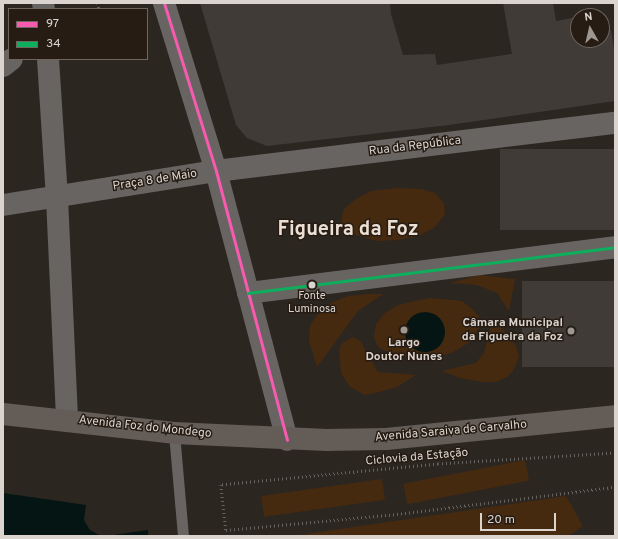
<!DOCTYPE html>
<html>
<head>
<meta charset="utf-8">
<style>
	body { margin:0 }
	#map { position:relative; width:618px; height:539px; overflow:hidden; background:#2c2621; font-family:Overpass,sans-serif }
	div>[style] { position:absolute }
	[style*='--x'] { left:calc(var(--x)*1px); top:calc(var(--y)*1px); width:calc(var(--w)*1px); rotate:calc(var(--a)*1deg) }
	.green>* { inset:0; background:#462a10; transform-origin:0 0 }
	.water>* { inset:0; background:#041514 }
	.round { border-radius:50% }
	.building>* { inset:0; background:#403b37; transform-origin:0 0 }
	.path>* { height:2.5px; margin-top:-1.25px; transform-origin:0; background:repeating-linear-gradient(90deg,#66625e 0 1px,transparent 0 4px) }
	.lane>* { height:11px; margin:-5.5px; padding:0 5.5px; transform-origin:5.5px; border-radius:5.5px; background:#686461 }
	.street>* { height:22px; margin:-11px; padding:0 11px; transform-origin:11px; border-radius:11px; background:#686461 }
	.secondary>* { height:22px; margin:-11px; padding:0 11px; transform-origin:11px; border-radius:11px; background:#635c57 }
	.bus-1>* { height:3px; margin:-1.5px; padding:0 1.5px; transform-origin:1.5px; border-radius:1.5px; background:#f75aaf }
	.bus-2>* { height:3px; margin:-1.5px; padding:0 1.5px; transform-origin:1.5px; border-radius:1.5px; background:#0daf5c }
	.dots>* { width:11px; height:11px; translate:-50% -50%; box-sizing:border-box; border:2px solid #261c14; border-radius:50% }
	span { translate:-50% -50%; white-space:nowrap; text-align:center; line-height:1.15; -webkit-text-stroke:3px #261c14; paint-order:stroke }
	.bus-label { font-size:11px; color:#dbd4ce }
	.street-label { font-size:12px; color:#dbd4ce }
	.poi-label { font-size:12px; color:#dbd4ce; font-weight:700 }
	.right { translate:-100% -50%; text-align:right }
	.town-label { font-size:20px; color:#ebded3; font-weight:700 }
	.frame { position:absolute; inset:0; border:4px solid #dbd4ce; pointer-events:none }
	.legend { position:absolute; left:8px; top:8px; width:140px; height:52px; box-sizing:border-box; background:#261c14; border:1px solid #6e665e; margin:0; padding:5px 7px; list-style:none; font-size:12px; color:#dbd4ce }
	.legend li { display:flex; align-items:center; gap:8px; height:20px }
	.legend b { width:20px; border:1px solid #6e665e }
	.north { position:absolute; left:570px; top:8px; width:40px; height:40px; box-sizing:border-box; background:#261c14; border:1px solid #6e665e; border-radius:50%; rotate:352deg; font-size:11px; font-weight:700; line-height:16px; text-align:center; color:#dbd4ce }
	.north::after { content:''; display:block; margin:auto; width:14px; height:18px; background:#9e9791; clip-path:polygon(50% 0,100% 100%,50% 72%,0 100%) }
	.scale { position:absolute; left:480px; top:513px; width:76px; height:18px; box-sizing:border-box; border:2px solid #dbd4ce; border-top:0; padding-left:5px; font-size:12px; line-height:14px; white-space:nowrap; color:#dbd4ce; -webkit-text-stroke:3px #261c14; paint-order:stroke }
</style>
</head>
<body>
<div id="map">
	<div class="green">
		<div style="clip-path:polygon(397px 188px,421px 189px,435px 193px,444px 203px,445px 214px,435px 227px,419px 236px,397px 240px,376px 241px,356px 235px,341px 224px,343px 210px,356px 199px,371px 191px)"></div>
		<div style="clip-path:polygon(479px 275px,515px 279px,509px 311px,497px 293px,477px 285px,450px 283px)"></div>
		<div style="clip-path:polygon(368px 294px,383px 294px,358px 311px,317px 367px,309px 341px,310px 326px,317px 315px,331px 303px,348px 296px)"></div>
		<div style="clip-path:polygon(429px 298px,462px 301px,471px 308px,479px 316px,479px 328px,470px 342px,453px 352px,431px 360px,393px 355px,378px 347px,374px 337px,376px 324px,385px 313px,398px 305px)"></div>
		<div style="clip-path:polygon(491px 325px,502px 328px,516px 346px,519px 357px,513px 371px,507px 377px,496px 382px,483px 382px,460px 378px,442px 371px,476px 363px,484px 353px)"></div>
		<div style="clip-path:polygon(353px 337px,360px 341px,378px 372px,416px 375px,397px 387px,379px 392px,365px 395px,350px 387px,341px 373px,339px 349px,342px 343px)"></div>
		<div style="left:525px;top:460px;width:21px;height:124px;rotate:79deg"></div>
		<div style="left:382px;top:479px;width:21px;height:122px;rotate:82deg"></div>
		<div style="clip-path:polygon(566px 496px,583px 526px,568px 536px,292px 536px)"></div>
	</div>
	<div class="water">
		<div class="round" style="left:405px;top:312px;width:40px;height:40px"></div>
		<div style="clip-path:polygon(3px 493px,86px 505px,84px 520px,90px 530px,101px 536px,3px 536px)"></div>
		<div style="clip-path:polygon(148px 530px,148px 536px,106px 536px)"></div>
	</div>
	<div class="building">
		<div style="clip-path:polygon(200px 3px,390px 3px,391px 14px,403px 55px,435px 54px,437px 65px,512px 54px,503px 3px,553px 3px,556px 21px,578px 17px,578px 40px,602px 40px,602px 33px,611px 30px,615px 55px,615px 101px,449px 125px,267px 146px,247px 138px,236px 125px)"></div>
		<div style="left:615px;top:149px;width:81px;height:115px;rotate:90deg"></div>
		<div style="left:615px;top:281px;width:86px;height:93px;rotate:90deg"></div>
	</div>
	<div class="path">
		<div style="--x:98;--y:3;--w:6;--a:81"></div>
		<div style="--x:615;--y:453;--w:177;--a:176.4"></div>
		<div style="--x:438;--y:464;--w:218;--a:174.5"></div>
		<div style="--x:221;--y:485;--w:45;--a:83.7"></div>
		<div style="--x:226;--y:530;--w:164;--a:-5.3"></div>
		<div style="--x:389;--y:515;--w:228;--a:-7.1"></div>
	</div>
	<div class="lane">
		<div style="--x:174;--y:433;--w:103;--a:85"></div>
	</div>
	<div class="street">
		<div style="--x:43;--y:3;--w:6;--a:81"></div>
		<div style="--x:164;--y:3;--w:176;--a:72.8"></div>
		<div style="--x:216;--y:171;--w:278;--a:75.2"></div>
		<div style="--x:48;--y:59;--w:139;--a:86.3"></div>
		<div style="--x:57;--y:198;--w:223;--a:87.4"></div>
		<div style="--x:3;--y:66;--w:11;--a:-38"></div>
		<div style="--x:3;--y:205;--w:216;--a:-9.1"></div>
		<div style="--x:216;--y:171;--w:402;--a:-6.9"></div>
		<div style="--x:248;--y:293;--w:370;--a:-7.1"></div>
	</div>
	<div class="secondary">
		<div style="--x:3;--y:414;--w:172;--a:6.3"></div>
		<div style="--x:174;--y:433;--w:153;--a:2.6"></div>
		<div style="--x:327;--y:440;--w:59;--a:-1"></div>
		<div style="--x:386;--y:439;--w:230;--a:-5.7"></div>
	</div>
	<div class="bus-1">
		<div style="--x:164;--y:3;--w:176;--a:72.8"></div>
		<div style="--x:216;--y:171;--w:278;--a:75.2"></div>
	</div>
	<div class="bus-2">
		<div style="--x:248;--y:293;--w:370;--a:-7.1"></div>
	</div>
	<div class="dots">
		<div style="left:312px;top:285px;background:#dbd4ce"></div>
		<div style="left:404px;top:330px;background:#9e9791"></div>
		<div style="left:571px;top:331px;background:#9e9791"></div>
	</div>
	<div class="bus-label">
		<span style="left:312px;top:303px">Fonte<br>Luminosa</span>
	</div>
	<div class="street-label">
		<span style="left:415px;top:147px;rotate:-7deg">Rua da República</span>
		<span style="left:155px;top:181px;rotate:-9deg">Praça 8 de Maio</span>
		<span style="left:145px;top:428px;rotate:6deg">Avenida Foz do Mondego</span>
		<span style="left:451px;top:432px;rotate:-5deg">Avenida Saraiva de Carvalho</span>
		<span style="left:417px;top:458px;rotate:-5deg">Ciclovia da Estação</span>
	</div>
	<div class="poi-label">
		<span class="right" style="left:563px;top:331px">Câmara Municipal<br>da Figueira da Foz</span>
		<span style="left:404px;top:351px">Largo<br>Doutor Nunes</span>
	</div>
	<div class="town-label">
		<span style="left:348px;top:230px">Figueira da Foz</span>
	</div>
	<div class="frame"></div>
	<ul class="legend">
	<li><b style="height:5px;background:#f75aaf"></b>97</li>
	<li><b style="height:5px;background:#0daf5c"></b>34</li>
	</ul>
	<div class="north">N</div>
	<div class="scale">20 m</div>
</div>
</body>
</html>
